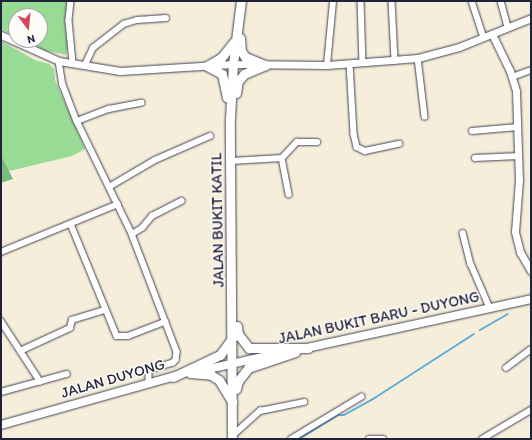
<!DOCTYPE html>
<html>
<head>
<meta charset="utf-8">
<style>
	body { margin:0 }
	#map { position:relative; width:532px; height:440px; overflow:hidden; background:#f5eeda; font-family:Itim,sans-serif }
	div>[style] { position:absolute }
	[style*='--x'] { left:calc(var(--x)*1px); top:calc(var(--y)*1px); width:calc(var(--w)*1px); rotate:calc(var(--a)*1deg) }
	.green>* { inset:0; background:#97db94 }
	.forest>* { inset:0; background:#79bb7e }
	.stream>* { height:2px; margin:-1px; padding:0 1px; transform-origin:1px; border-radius:1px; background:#5eacd8 }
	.roads { filter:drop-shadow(0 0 1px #424153) drop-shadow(0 0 1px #424153) }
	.minor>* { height:5.5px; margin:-2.75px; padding:0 2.75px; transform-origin:2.75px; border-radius:2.75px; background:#fff }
	.tertiary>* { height:7px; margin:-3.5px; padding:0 3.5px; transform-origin:3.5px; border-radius:3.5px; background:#fff }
	.secondary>* { height:8px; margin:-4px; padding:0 4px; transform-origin:4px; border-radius:4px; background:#fff }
	.primary>* { height:9px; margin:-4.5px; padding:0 4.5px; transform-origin:4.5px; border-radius:4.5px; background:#fff }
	span { translate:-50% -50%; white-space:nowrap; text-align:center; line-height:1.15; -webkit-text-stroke:3px #fdfcf7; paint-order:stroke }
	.street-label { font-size:15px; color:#22223b }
	.frame { position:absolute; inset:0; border:2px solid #22223b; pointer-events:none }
	.north { position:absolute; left:8px; top:8px; width:40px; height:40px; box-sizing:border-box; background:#fdfcf7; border:1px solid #a5a5ac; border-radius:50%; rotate:164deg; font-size:11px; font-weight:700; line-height:16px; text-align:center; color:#22223b }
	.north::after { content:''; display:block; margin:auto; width:14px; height:18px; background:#d1495b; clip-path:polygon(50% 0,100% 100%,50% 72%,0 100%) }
</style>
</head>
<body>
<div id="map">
	<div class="green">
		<div style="clip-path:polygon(1px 1px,67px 1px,65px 23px,68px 46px,66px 55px,44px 50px,25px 40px,40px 40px,40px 16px,16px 16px,16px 36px,1px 29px)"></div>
		<div style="clip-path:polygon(1px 41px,35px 60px,49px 64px,54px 69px,55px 80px,85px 149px,72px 156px,9px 171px,1px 155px)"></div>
	</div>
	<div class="forest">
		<div style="clip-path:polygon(1px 155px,13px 179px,1px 183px)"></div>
	</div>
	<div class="stream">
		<div style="--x:480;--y:330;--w:32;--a:-30"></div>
		<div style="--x:299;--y:439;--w:46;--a:-31.6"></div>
		<div style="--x:338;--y:415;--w:6;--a:0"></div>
		<div style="--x:344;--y:415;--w:33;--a:-29"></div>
		<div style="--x:373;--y:399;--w:120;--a:-32.8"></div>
	</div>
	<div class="roads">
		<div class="minor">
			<div style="--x:71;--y:1;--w:20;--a:96"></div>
			<div style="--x:69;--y:21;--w:42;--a:84.6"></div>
			<div style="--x:361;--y:1;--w:62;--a:88.2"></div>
			<div style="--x:392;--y:1;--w:60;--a:87.1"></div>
			<div style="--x:472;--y:1;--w:38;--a:72"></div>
			<div style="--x:501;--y:1;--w:28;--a:75"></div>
			<div style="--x:418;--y:58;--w:59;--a:83.2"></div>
			<div style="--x:59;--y:61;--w:24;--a:81"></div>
			<div style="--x:63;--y:85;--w:39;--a:69"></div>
			<div style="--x:77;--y:121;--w:126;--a:64"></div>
			<div style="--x:132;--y:234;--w:126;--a:69.1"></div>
			<div style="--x:177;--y:352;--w:8;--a:97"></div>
			<div style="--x:176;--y:360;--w:4;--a:135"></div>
			<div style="--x:173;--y:363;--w:25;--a:162"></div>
			<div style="--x:149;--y:371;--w:13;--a:90"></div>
			<div style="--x:350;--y:64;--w:70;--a:86.7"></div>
			<div style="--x:354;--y:134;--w:13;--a:77"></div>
			<div style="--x:357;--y:147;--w:9;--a:27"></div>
			<div style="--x:365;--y:151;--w:35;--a:-12"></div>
			<div style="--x:85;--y:65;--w:19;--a:-65"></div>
			<div style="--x:93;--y:48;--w:39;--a:-38"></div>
			<div style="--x:124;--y:24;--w:14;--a:-17"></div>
			<div style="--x:137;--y:20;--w:29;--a:-4"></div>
			<div style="--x:327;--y:65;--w:64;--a:-84.6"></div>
			<div style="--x:512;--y:77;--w:20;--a:-20"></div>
			<div style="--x:77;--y:121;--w:34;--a:-21"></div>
			<div style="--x:109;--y:109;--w:33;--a:-11"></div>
			<div style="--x:472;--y:131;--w:46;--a:-5"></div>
			<div style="--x:282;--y:158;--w:22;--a:-47"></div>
			<div style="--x:297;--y:142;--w:20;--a:0"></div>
			<div style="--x:475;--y:158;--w:44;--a:-2.6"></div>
			<div style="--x:231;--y:161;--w:51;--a:-3.4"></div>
			<div style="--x:282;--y:158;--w:37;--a:79"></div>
			<div style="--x:109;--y:187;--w:53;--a:-30.4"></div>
			<div style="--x:155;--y:160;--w:60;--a:-23.6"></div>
			<div style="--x:71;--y:224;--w:121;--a:67.7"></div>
			<div style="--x:117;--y:336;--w:11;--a:0"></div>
			<div style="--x:128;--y:336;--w:40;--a:-21"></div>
			<div style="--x:463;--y:233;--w:32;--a:76"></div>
			<div style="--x:471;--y:264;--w:48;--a:66.6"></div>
			<div style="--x:132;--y:234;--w:12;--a:-31"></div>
			<div style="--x:142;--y:228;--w:16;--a:-50"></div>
			<div style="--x:152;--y:216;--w:33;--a:-27"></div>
			<div style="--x:1;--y:252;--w:126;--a:-22.3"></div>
			<div style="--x:1;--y:321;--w:72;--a:57"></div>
			<div style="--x:20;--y:351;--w:55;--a:-24.7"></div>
			<div style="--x:70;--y:328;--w:8;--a:-76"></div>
			<div style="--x:72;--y:320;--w:34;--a:-17"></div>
			<div style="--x:506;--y:368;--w:31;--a:-37"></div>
			<div style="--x:1;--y:392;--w:68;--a:-15.3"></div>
			<div style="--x:232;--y:436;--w:38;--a:-42"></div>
			<div style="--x:260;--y:411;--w:45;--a:-11.6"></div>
			<div style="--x:291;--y:439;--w:82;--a:-31"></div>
			<div style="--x:369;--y:439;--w:14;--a:0"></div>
			<div style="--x:482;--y:439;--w:57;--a:-30.6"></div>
		</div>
		<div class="tertiary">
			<div style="--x:492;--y:34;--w:41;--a:64.1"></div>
			<div style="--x:510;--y:71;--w:21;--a:73"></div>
			<div style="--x:516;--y:91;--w:89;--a:88.1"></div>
			<div style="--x:519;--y:180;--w:52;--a:94.4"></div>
			<div style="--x:515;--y:232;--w:21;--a:76"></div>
			<div style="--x:520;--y:252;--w:22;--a:60"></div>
			<div style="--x:1;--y:35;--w:64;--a:24.1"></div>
			<div style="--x:59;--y:61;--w:62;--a:9.3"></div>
			<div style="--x:120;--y:71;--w:113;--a:-3.5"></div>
			<div style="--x:233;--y:64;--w:94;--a:0.6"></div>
			<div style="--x:327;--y:65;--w:91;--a:-4.4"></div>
			<div style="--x:418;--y:58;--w:42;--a:-15"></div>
			<div style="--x:459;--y:47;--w:78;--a:-21.9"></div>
		</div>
		<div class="secondary">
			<div style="--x:302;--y:349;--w:234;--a:-12.3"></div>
			<div style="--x:195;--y:372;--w:88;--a:-12.5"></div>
			<div style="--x:1;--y:425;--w:185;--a:-15.7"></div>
		</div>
		<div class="primary">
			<div style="--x:240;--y:38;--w:13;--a:86"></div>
			<div style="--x:241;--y:51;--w:7;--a:56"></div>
			<div style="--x:245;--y:57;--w:22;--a:22"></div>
			<div style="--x:207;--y:66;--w:17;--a:28"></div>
			<div style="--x:222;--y:74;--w:24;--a:78"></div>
			<div style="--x:207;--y:66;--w:16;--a:-30"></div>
			<div style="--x:221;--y:58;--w:21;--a:-51"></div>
			<div style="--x:236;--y:93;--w:12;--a:-81"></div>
			<div style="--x:238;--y:81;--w:9;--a:-49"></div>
			<div style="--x:244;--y:74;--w:23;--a:-23"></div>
			<div style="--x:237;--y:326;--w:8;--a:83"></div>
			<div style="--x:238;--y:334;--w:18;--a:52"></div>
			<div style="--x:249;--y:348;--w:59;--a:0"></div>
			<div style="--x:190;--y:373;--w:21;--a:5"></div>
			<div style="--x:211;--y:375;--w:9;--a:32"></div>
			<div style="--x:219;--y:380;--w:26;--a:59"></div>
			<div style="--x:173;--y:377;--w:52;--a:-25.1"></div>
			<div style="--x:220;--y:355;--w:22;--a:-54"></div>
			<div style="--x:236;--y:389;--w:8;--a:-76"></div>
			<div style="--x:238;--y:381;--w:16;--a:-52"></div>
			<div style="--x:248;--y:368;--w:50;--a:-18.8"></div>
			<div style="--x:232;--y:439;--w:320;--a:-90.4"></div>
			<div style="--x:230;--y:119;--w:55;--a:-86.9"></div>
			<div style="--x:233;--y:64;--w:64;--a:-82.8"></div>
		</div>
	</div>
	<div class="street-label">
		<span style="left:218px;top:220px;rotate:-91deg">JALAN BUKIT KATIL</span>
		<span style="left:379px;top:318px;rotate:-12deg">JALAN BUKIT BARU - DUYONG</span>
		<span style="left:113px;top:379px;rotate:-16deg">JALAN DUYONG</span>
	</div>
	<div class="frame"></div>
	<div class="north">N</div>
</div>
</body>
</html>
